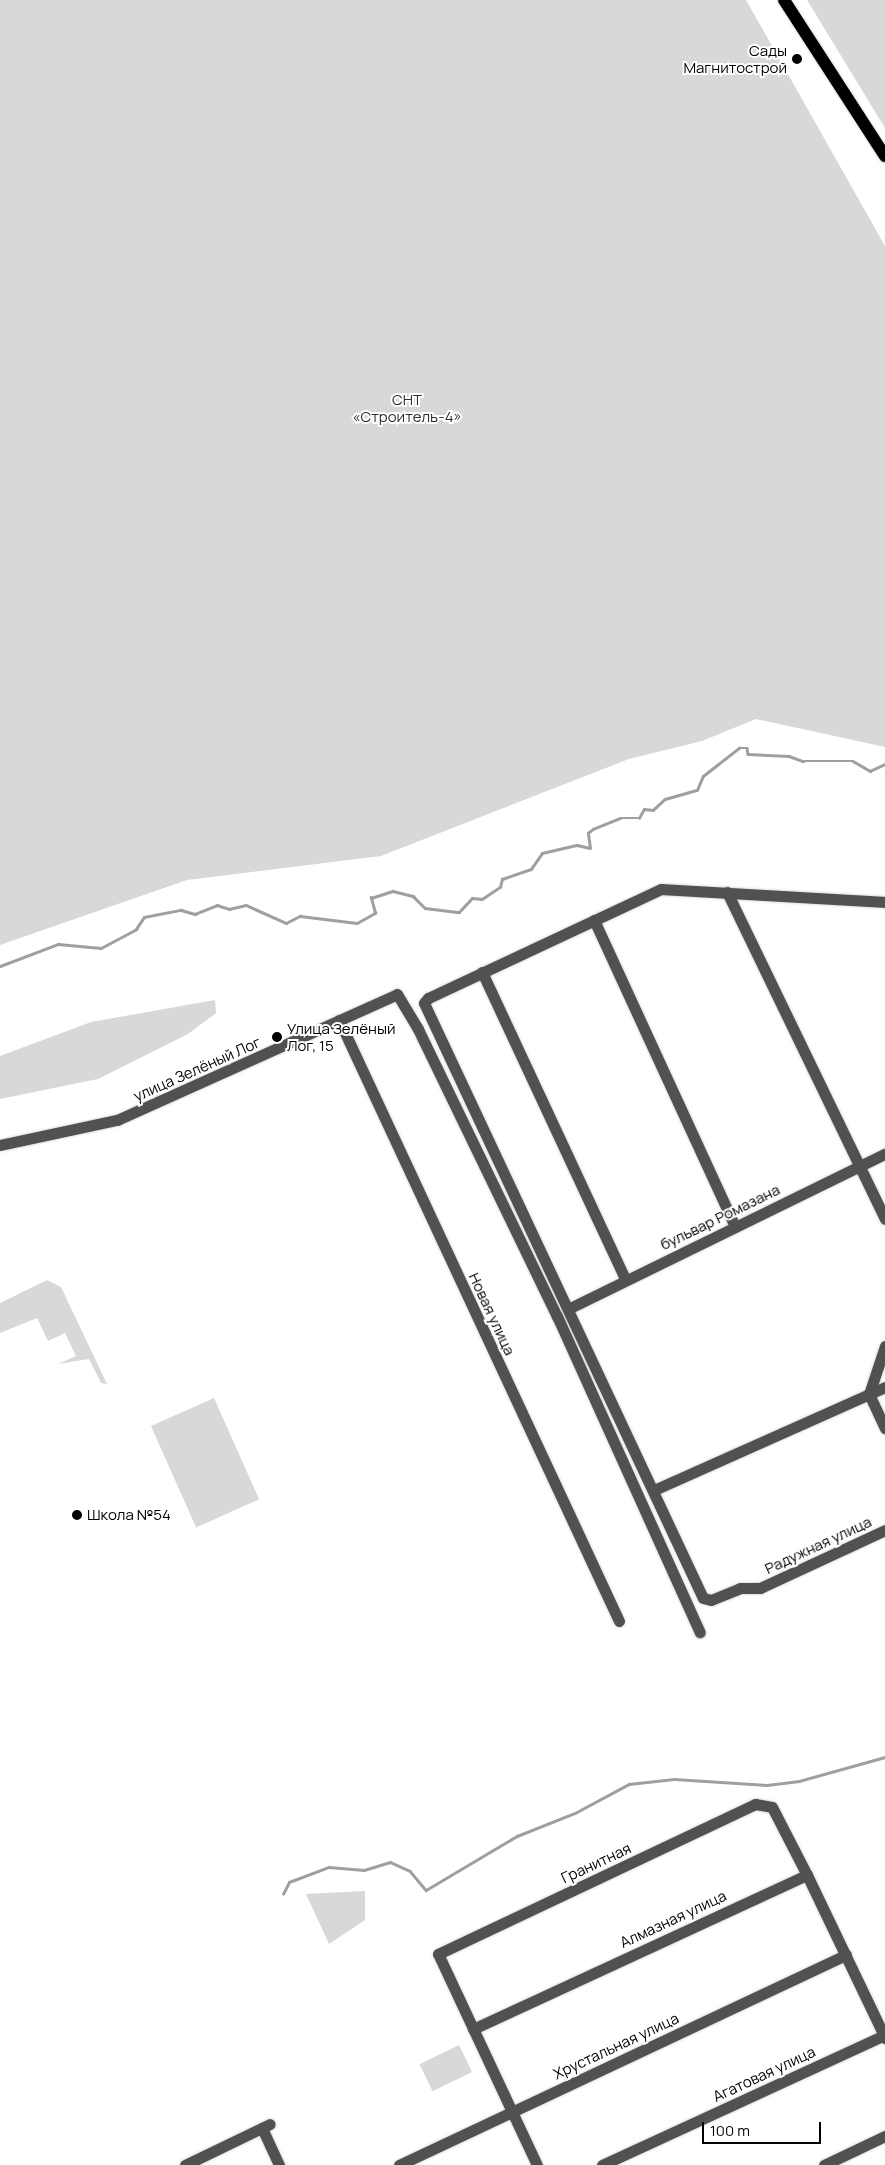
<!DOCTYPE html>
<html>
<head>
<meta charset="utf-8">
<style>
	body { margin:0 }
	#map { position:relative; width:885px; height:2165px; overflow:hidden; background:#fff; font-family:Manrope,sans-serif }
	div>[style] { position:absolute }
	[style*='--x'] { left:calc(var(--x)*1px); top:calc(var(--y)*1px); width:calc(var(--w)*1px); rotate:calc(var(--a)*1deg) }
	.green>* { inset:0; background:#d8d8d8; transform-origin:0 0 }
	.stream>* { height:2.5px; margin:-1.25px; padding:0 1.25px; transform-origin:1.25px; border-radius:1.25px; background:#9f9f9f }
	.roads { filter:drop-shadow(0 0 1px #dbdbdb) drop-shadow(0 0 1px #dbdbdb) }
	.minor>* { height:11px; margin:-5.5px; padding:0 5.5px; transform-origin:5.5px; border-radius:5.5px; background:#515151 }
	.major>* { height:12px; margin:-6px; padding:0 6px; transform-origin:6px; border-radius:6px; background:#000 }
	.dots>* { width:14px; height:14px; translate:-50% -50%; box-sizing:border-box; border:2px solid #fff; border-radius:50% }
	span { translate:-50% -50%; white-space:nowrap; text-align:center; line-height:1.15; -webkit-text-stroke:4px #fff; paint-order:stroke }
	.poi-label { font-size:15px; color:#000 }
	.right { translate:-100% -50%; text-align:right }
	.left { translate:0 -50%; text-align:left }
	.park-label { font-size:15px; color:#2f2f2f }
	.street-label { font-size:15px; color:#000 }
	.scale { position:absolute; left:702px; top:2122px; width:119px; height:22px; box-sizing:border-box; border:2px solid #000; border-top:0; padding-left:6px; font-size:15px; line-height:18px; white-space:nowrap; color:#000; -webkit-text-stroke:4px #fff; paint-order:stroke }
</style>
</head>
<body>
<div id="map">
	<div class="green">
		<div style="clip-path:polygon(0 0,746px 0,885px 246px,885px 747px,756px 719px,702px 741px,629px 759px,381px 856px,187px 880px,0 945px)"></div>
		<div style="clip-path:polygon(807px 0,885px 0,885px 128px)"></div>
		<div style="clip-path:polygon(215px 1000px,216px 1013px,188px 1034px,98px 1079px,0 1099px,0 1056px,91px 1022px)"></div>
		<div style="clip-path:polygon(47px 1280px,61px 1287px,107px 1384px,101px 1383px,89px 1359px,58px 1364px,76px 1356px,65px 1333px,48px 1341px,37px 1318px,0 1333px,0 1303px)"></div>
		<div style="left:214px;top:1398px;width:111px;height:69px;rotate:66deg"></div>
		<div style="clip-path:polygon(365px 1891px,365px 1920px,329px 1944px,306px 1894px)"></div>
		<div style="left:459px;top:2045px;width:30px;height:44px;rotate:64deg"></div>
	</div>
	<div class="stream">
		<div style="--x:0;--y:966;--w:62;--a:-20.8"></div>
		<div style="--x:58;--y:944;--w:43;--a:5.3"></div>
		<div style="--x:101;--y:948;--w:40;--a:-28"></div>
		<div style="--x:136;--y:929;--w:14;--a:-56"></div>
		<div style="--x:144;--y:917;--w:38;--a:-11"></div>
		<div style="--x:181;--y:910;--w:15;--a:16"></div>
		<div style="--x:195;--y:914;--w:24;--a:-22"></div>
		<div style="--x:217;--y:905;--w:13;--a:18"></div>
		<div style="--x:229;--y:909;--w:17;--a:-13"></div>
		<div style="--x:246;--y:905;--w:44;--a:24.2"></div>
		<div style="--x:286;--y:923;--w:16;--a:-27"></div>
		<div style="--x:300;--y:916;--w:57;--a:7"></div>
		<div style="--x:357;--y:923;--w:21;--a:-29"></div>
		<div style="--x:375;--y:913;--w:16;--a:-105"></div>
		<div style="--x:371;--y:898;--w:23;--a:-18"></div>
		<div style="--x:393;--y:891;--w:21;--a:14"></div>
		<div style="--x:413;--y:896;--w:17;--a:45"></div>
		<div style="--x:425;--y:908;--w:34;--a:7"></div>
		<div style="--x:459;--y:912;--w:19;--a:-47"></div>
		<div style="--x:472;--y:898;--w:10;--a:6"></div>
		<div style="--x:482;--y:899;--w:22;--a:-34"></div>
		<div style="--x:500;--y:887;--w:8;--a:-76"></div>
		<div style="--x:502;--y:879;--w:31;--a:-19"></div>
		<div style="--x:531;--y:869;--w:19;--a:-55"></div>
		<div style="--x:542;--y:853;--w:36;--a:-13"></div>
		<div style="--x:577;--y:845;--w:13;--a:13"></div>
		<div style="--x:590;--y:848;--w:15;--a:-98"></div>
		<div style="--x:588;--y:833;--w:6;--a:-39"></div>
		<div style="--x:593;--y:829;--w:29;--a:-22"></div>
		<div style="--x:620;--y:818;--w:19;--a:0"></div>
		<div style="--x:639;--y:818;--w:10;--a:-61"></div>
		<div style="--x:644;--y:809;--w:9;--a:6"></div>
		<div style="--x:653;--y:810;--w:16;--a:-43"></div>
		<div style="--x:665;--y:799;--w:33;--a:-16"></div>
		<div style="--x:697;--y:790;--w:15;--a:-67"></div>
		<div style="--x:703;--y:776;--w:46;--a:-37.9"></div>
		<div style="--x:739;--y:748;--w:8;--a:0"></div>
		<div style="--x:747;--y:748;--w:6;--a:81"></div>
		<div style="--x:748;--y:754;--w:41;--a:2.8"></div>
		<div style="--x:789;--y:756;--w:15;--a:20"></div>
		<div style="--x:803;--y:761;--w:50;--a:0"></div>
		<div style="--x:853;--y:761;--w:20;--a:30"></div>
		<div style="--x:870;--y:771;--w:17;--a:-25"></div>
		<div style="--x:283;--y:1894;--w:13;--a:-63"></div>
		<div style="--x:289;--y:1882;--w:43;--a:-20.6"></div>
		<div style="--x:329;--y:1867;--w:35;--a:5"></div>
		<div style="--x:364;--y:1870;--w:27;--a:-17"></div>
		<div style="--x:390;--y:1862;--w:22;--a:24"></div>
		<div style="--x:410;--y:1871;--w:25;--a:50"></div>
		<div style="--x:426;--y:1890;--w:106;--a:-30.7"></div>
		<div style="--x:517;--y:1836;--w:62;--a:-21.6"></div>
		<div style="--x:575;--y:1813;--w:61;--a:-28.2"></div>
		<div style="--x:629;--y:1784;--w:45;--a:-6.3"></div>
		<div style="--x:674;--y:1779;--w:93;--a:3.7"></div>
		<div style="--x:767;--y:1785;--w:32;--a:-7"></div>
		<div style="--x:799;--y:1781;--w:89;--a:-15.6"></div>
	</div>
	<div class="roads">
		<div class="minor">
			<div style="--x:727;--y:892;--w:363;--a:64.2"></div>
			<div style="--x:885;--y:902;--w:224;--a:-176.7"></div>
			<div style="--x:661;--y:889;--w:257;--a:154.9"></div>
			<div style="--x:428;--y:998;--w:6;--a:129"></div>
			<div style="--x:424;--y:1003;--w:657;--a:64.88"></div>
			<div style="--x:703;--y:1598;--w:8;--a:14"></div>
			<div style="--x:711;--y:1600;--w:31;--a:-22"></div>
			<div style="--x:740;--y:1588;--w:20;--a:0"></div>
			<div style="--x:760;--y:1588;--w:138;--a:-24.9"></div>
			<div style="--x:594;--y:920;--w:336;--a:65.3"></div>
			<div style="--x:482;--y:972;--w:339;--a:65"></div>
			<div style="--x:339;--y:1020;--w:663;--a:65.02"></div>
			<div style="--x:0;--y:1145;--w:120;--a:-12.1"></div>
			<div style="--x:117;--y:1120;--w:307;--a:-24.2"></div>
			<div style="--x:397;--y:994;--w:41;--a:59"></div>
			<div style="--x:418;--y:1029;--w:319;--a:64.2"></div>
			<div style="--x:557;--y:1316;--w:347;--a:65.7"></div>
			<div style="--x:568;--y:1309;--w:353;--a:-26.1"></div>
			<div style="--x:885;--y:1346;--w:51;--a:108.4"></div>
			<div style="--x:869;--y:1394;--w:38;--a:65"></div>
			<div style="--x:654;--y:1490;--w:253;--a:-24"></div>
			<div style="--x:473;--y:2029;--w:368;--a:-24.8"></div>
			<div style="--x:807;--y:1875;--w:181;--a:64.4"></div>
			<div style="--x:262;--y:2128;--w:41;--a:65.3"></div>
			<div style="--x:185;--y:2165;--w:94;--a:-25.8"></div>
			<div style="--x:399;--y:2165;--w:494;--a:-25.2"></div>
			<div style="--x:537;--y:2165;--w:233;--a:-115.1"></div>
			<div style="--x:438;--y:1954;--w:351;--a:-25.3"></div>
			<div style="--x:755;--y:1804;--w:17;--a:10"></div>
			<div style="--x:772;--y:1807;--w:76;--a:62.8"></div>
			<div style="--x:602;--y:2165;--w:311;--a:-24.7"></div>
			<div style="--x:824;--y:2165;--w:68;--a:-25.4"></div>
		</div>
		<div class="major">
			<div style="--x:784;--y:0;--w:186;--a:57.1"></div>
		</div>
	</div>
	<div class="dots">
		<div style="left:797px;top:59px;background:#000"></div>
		<div style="left:277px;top:1037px;background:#000"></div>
		<div style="left:77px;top:1515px;background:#000"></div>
	</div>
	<div class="poi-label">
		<span class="right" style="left:787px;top:59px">Сады<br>Магнитострой</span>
		<span class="left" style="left:287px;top:1037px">Улица Зелёный<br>Лог, 15</span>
		<span class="left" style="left:87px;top:1515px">Школа №54</span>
	</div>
	<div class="park-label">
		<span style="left:407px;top:408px">СНТ<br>«Строитель-4»</span>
	</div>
	<div class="street-label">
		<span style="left:197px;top:1069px;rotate:-24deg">улица Зелёный Лог</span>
		<span style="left:720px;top:1217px;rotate:-26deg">бульвар Ромазана</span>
		<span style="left:492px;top:1314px;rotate:65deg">Новая улица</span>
		<span style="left:818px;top:1545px;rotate:-25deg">Радужная улица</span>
		<span style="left:596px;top:1863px;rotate:-25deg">Гранитная</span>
		<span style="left:673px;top:1919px;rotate:-25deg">Алмазная улица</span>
		<span style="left:616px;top:2046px;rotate:-25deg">Хрустальная улица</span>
		<span style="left:764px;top:2074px;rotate:-25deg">Агатовая улица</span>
	</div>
	<div class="scale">100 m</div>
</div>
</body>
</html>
